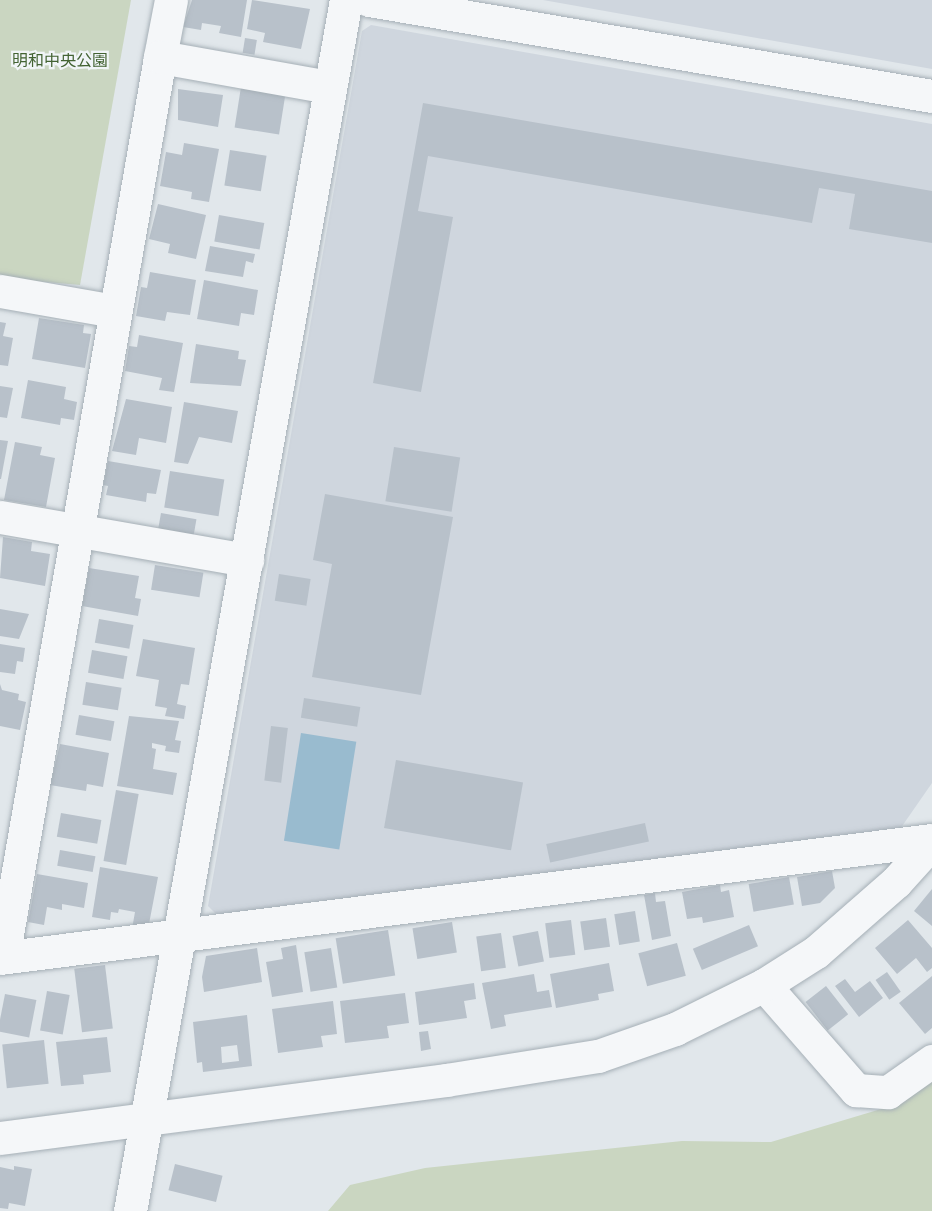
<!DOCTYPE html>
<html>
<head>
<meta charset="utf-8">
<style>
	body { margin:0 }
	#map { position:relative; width:932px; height:1211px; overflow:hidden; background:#e1e7eb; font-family:"Space Grotesk","Noto Sans JP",sans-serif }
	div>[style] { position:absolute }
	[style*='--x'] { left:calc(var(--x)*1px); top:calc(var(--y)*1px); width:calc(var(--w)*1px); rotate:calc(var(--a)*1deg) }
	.built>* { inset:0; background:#cfd6de }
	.green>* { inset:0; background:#cad6c1 }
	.water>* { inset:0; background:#99bbcf; transform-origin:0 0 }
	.building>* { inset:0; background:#b8c1ca; transform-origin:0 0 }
	.roads { filter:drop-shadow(0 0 2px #a5afb6) drop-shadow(0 0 2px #a5afb6) }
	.minor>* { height:33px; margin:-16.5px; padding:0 16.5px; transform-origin:16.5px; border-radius:16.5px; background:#f5f7f9 }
	.tertiary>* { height:33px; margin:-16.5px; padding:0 16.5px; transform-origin:16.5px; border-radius:16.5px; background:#f5f7f9 }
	span { translate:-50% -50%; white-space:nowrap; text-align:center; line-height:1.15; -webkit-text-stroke:4.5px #f1f5f8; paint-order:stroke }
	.park-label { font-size:16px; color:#436333 }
</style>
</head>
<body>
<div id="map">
	<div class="built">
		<div style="clip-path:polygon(543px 0,932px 0,932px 69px)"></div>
		<div style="clip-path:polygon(371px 25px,932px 124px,932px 783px,898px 832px,220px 918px,208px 906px,362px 31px)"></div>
	</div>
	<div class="green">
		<div style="clip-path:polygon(0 0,131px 0,80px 285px,0 278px)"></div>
		<div style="clip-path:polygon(932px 1080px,932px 1211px,328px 1211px,350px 1185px,425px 1168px,682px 1141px,771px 1142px,891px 1106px)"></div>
	</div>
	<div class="water">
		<div style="left:301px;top:733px;width:56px;height:109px;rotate:9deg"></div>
	</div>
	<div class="building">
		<div style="clip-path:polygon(192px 0,247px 0,241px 37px,219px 33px,221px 26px,202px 23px,201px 30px,183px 27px)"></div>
		<div style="clip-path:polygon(252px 0,310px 9px,301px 49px,263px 42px,265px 33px,247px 29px)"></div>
		<div style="left:245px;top:38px;width:12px;height:15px;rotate:9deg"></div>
		<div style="left:241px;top:87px;width:45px;height:41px;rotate:9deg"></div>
		<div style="clip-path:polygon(178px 89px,223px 95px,218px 127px,178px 120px)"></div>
		<div style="clip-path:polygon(423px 103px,932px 191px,932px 243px,849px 229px,855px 194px,819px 188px,812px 223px,428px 156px,418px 211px,453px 217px,421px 392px,373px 383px)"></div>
		<div style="clip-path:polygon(184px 143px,219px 149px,209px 202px,191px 199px,192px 192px,160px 186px,166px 152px,182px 155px)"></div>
		<div style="left:230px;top:150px;width:37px;height:36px;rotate:9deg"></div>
		<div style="clip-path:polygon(158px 204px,206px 215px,196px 259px,168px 253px,170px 244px,149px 239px)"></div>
		<div style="left:219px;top:215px;width:46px;height:27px;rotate:10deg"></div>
		<div style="clip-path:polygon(210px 246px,255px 254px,253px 263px,246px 261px,243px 277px,205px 271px)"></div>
		<div style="clip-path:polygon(150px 272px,196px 280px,190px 315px,167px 312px,165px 321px,136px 316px,141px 287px,147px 288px)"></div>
		<div style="clip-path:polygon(204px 280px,258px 290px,254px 315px,241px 313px,239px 326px,197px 319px)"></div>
		<div style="clip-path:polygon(39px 318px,84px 325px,83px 333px,91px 334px,85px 368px,32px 359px)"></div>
		<div style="clip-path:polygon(0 322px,6px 323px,3px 336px,13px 338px,8px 366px,0 365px)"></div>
		<div style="clip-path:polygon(139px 335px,183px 343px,174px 392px,159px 390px,162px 378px,125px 371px,129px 346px,137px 347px)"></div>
		<div style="clip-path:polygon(196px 344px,239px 351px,238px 359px,246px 360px,241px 386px,190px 383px)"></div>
		<div style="clip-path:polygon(28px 380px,66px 387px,64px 399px,77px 402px,74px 420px,61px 418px,60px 425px,21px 418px)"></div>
		<div style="clip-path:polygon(0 386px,13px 388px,7px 418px,0 417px)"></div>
		<div style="clip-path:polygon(126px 399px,172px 407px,166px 443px,139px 438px,136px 455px,112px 451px)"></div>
		<div style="clip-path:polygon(184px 402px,238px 411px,232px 443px,199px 437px,188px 464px,174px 462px)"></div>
		<div style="clip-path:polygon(0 440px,8px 441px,1px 479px,0 479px)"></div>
		<div style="clip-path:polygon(15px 442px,42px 447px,40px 455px,55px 458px,46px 507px,4px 500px)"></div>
		<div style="left:394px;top:447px;width:67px;height:55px;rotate:9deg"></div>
		<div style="clip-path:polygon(108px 461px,161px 470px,156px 494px,147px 493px,146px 502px,106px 495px,108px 486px,103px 485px)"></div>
		<div style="left:170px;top:471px;width:55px;height:37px;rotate:9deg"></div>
		<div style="clip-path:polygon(325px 494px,453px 517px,421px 695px,312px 677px,332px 564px,313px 560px)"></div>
		<div style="left:161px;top:513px;width:36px;height:18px;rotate:10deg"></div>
		<div style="clip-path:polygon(3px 537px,32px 542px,31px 551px,50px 554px,45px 586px,0 578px)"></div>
		<div style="left:155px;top:565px;width:49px;height:25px;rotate:9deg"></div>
		<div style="clip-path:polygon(89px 568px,139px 576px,135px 598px,141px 599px,138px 616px,82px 606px)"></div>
		<div style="left:279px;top:574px;width:32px;height:27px;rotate:9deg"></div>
		<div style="clip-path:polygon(0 609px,29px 614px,19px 639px,0 636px)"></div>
		<div style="left:99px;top:619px;width:35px;height:24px;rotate:10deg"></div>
		<div style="clip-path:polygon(143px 639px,195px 648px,189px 685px,181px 684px,177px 704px,186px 706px,184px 719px,165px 716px,167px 708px,155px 706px,159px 680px,136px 676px)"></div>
		<div style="clip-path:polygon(0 644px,25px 648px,23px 662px,17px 661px,15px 674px,0 672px)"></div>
		<div style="left:92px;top:650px;width:36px;height:23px;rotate:10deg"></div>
		<div style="left:86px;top:682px;width:36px;height:23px;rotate:9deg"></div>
		<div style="clip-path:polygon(0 684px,2px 690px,19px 694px,18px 700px,26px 702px,20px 730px,0 726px)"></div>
		<div style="left:304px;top:698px;width:57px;height:20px;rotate:9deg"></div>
		<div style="left:79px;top:715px;width:36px;height:20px;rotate:10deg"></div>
		<div style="clip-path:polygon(129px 716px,179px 721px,175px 740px,181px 741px,179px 753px,165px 751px,166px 746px,152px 743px,152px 748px,156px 749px,153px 769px,177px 773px,173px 795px,117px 786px)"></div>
		<div style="left:271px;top:726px;width:17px;height:55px;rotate:7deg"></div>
		<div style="clip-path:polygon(60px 744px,109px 753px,103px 787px,87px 784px,86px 791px,50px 785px)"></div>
		<div style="left:396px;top:760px;width:129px;height:69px;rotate:10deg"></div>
		<div style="left:116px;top:790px;width:23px;height:72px;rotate:10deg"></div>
		<div style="left:61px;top:813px;width:41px;height:24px;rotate:10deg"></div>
		<div style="left:645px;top:823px;width:19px;height:101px;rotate:78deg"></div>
		<div style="left:60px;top:850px;width:36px;height:16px;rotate:10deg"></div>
		<div style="clip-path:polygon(100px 867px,158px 877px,149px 924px,132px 929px,135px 912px,119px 909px,118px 913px,111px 912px,110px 920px,92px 917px)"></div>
		<div style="clip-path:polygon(832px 871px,835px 888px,820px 903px,802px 906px,797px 877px)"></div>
		<div style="clip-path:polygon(37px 874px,88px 883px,84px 908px,62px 904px,62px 910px,47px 907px,44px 925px,28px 922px)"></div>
		<div style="left:789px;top:877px;width:28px;height:41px;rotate:80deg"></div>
		<div style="clip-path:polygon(720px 885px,721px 892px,729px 890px,734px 917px,703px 923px,702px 917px,687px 919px,682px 892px)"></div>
		<div style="clip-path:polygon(932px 889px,932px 926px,914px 911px)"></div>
		<div style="clip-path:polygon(655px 893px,656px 902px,665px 901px,671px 936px,652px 940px,644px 895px)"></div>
		<div style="left:635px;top:911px;width:31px;height:21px;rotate:81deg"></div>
		<div style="left:606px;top:918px;width:29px;height:26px;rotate:82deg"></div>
		<div style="left:571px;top:920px;width:35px;height:26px;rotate:83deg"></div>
		<div style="clip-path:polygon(908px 920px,932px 948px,932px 968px,927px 972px,916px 958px,897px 974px,875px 948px)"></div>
		<div style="left:452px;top:922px;width:31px;height:40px;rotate:81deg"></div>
		<div style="left:749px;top:925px;width:23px;height:61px;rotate:67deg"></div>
		<div style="left:388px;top:930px;width:46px;height:53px;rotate:81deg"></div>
		<div style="left:538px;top:931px;width:31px;height:26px;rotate:79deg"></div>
		<div style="left:501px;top:933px;width:35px;height:25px;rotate:82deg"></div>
		<div style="left:677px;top:943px;width:34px;height:40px;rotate:75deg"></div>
		<div style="clip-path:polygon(296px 945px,303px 992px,272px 997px,266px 962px,283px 959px,281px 948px)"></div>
		<div style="clip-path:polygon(257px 948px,262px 982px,204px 992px,202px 977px,206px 956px)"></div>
		<div style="left:331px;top:948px;width:40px;height:27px;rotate:81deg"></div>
		<div style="clip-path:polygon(609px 963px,614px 991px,598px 994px,599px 1000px,556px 1008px,550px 974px)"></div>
		<div style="left:105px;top:965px;width:64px;height:31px;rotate:83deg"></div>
		<div style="left:887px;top:972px;width:24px;height:14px;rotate:55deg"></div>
		<div style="clip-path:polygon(534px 974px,537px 992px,549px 990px,552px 1007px,504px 1015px,506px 1026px,491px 1029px,482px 983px)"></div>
		<div style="clip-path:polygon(932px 976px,932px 1028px,925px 1034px,899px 1003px)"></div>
		<div style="clip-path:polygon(845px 979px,855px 992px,870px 981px,883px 998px,859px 1017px,835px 986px)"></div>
		<div style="clip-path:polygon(474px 983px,476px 999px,464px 1001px,467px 1018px,419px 1025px,415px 992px)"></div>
		<div style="left:826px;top:986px;width:36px;height:26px;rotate:52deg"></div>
		<div style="left:47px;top:991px;width:23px;height:40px;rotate:10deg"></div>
		<div style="clip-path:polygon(405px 993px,409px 1023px,387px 1026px,389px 1038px,345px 1043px,340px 1001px)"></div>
		<div style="left:5px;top:994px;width:32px;height:38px;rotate:11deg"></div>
		<div style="clip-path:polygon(333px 1001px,337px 1034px,321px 1036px,323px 1047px,278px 1053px,272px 1009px)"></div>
		<div style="clip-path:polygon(evenodd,247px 1015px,252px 1066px,203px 1072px,202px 1062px,197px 1063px,193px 1022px,247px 1015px,237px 1045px,239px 1061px,222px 1063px,221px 1047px,237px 1045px)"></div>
		<div style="clip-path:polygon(428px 1031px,431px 1049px,421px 1051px,419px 1032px)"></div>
		<div style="clip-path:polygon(107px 1037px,111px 1072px,83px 1075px,84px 1084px,61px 1086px,56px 1042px)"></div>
		<div style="left:44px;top:1040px;width:44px;height:42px;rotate:84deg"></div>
		<div style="left:175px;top:1164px;width:49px;height:27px;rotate:14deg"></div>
		<div style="clip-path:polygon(14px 1166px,32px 1169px,25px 1206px,9px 1203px,8px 1209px,0 1208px,0 1167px,14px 1170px)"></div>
	</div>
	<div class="roads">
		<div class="minor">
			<div style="--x:369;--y:0;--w:571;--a:9.68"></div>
			<div style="--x:160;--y:57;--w:58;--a:-79.1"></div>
			<div style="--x:0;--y:291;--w:117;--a:9.9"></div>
			<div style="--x:0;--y:517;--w:251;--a:9.9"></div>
			<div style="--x:3;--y:957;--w:914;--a:-80.1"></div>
			<div style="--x:160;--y:57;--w:172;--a:10.1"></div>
			<div style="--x:0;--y:958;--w:939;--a:-7.22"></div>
			<div style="--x:764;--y:985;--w:140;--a:48.8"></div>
			<div style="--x:856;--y:1090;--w:32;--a:4"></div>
			<div style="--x:888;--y:1092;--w:54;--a:-35.2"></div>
		</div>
		<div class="tertiary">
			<div style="--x:0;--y:1138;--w:450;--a:-7.4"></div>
			<div style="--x:446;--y:1080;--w:154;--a:-9"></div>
			<div style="--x:598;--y:1056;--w:82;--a:-19.3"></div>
			<div style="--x:675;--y:1029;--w:99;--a:-26.3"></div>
			<div style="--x:764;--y:985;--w:62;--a:-32.4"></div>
			<div style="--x:816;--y:952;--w:106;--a:-41.2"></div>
			<div style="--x:896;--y:882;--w:54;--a:-48"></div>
			<div style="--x:130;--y:1211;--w:1230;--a:-79.89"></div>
		</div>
	</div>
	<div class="park-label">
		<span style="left:60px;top:61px">明和中央公園</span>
	</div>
</div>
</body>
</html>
